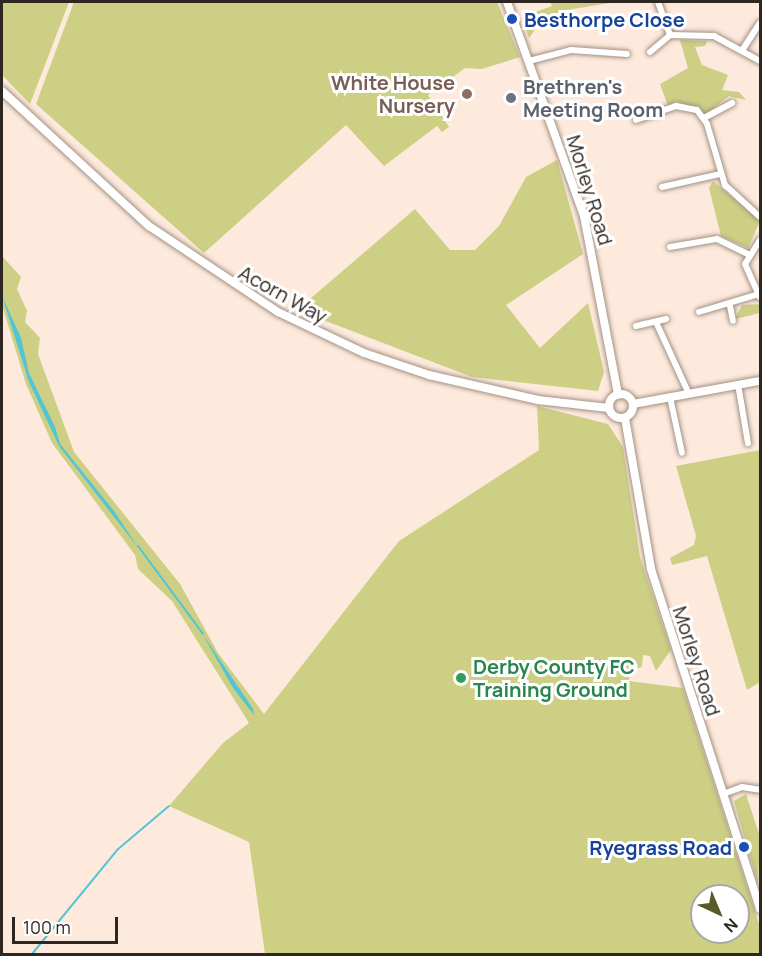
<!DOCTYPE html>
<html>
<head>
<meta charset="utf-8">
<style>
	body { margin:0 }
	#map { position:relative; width:762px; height:956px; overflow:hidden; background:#fdeadc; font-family:Manrope,sans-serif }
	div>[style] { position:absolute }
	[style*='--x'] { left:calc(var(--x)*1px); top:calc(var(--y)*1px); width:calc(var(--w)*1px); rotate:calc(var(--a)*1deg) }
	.green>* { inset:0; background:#cccf84 }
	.water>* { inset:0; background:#51c5d6 }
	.stream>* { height:2px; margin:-1px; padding:0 1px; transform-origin:1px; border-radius:1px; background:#51c5d6 }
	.roads { filter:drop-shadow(0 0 2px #a29184) drop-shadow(0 0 2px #a29184) }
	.minor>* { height:6px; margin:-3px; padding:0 3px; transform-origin:3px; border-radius:3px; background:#fff }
	.tertiary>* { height:8px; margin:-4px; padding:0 4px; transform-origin:4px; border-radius:4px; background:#fff }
	.tertiary>.ring { margin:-4px; padding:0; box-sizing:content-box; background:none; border:8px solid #fff; border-radius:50% }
	.dots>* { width:16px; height:16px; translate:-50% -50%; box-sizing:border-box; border:3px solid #fff; border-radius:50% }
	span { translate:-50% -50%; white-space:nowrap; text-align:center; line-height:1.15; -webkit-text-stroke:6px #fff; paint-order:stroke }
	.transit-label { font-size:20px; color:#164399; font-weight:700 }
	.left { translate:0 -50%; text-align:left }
	.right { translate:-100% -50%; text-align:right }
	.education-label { font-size:20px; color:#785e54; font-weight:700 }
	.worship-label { font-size:20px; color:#5b616d; font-weight:700 }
	.street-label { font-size:20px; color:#2d2621 }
	.leisure-label { font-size:20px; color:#27864d; font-weight:700 }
	.frame { position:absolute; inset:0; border:3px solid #2d2621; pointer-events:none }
	.north { position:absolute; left:690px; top:884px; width:60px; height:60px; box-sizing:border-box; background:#fff; border:2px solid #aba8a6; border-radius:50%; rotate:136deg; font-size:16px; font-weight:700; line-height:24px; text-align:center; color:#2d2621 }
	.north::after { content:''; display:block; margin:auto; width:21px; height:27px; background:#565b29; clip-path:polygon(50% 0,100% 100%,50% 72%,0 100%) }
	.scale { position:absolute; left:12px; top:917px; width:106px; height:27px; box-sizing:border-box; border:3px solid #2d2621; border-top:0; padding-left:8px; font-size:18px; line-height:21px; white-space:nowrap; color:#2d2621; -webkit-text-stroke:4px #fff; paint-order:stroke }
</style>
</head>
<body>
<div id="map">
	<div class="green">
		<div style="clip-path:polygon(2px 2px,69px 2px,30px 104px,2px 75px)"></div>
		<div style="clip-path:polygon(74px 2px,497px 2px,520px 57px,482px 69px,465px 68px,428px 95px,449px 127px,442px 132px,437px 126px,384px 166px,346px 125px,204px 253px,36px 104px)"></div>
		<div style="clip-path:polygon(550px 2px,610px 2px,610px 3px,567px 10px,536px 28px,529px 38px,522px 17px,552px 6px)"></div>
		<div style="clip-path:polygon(680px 40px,707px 41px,705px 46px,695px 47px,702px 65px,728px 75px,722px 90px,739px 92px,746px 100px,729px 96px,706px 114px,676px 101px,668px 106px,660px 84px,688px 68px)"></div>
		<div style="clip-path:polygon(557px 160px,583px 254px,506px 305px,540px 348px,588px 303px,604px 372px,598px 391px,472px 377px,297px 310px,415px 209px,450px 250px,475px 250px,499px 226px,526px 177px)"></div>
		<div style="clip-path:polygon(713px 181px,760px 221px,748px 248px,721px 236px,709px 188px)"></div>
		<div style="clip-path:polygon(evenodd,2px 256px,21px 277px,17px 289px,27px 311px,25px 322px,40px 338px,38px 354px,74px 452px,180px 584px,218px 653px,264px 714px,399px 541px,539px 450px,537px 406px,608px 424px,623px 447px,640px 557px,671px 650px,656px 671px,650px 656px,643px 655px,642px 667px,630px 670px,629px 681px,683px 688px,760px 927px,760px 954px,265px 954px,249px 842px,169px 806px,223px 743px,249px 723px,172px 601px,138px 569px,135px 555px,52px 443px,26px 384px,2px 305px,2px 256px,702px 896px,738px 896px,738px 932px,702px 932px,702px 896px)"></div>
		<div style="clip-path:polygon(760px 304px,760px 313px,735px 319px,742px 305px)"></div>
		<div style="clip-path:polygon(760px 450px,760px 682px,747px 690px,707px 556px,672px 565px,670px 558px,694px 545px,696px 536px,676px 466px)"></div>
		<div style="clip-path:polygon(746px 794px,760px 837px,758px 884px,734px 801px)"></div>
	</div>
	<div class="water">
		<div style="clip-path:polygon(2px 296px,21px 338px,29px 373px,55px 427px,60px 444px,114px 511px,139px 549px,59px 446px,29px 382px)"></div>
		<div style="clip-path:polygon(202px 633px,253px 709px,254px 715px,233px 688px)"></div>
	</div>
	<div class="stream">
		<div style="--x:138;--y:546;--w:109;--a:53.5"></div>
		<div style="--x:32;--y:954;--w:134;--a:-50.7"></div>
		<div style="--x:117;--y:850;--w:68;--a:-40.2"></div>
	</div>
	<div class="roads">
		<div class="minor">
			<div style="--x:658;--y:2;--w:35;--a:70"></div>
			<div style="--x:670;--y:35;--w:44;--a:1.3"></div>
			<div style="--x:714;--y:36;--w:52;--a:28.5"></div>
			<div style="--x:743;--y:49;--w:31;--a:-57"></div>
			<div style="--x:650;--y:52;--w:26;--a:-40"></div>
			<div style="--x:529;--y:61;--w:43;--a:-14.7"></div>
			<div style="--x:571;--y:50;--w:56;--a:4.1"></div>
			<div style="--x:704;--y:118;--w:32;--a:-28"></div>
			<div style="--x:636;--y:120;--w:42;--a:-19.3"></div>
			<div style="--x:676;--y:106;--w:21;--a:11"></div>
			<div style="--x:697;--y:110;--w:17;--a:54"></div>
			<div style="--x:707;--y:124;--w:64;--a:73.6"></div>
			<div style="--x:725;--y:185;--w:47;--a:42.4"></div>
			<div style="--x:662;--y:187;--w:59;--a:-12.6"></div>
			<div style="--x:760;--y:240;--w:28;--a:122"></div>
			<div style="--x:745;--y:264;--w:36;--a:66"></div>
			<div style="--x:670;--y:247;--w:48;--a:-9.7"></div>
			<div style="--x:717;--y:239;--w:37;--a:26"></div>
			<div style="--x:730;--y:306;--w:15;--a:79"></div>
			<div style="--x:699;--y:312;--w:63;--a:-16.7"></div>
			<div style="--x:656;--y:322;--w:79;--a:65.4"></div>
			<div style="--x:636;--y:326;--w:31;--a:-13"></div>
			<div style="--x:738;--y:384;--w:60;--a:80.4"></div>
			<div style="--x:670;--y:397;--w:57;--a:77.9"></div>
			<div style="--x:723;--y:794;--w:20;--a:-20"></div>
			<div style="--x:742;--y:787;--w:18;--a:9"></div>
		</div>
		<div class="tertiary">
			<div style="--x:507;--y:2;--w:227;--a:70.2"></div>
			<div style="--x:584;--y:216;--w:182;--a:79.2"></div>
			<div style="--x:2;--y:91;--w:200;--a:42.6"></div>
			<div style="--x:149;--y:226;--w:155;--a:33.7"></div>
			<div style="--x:278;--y:312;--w:95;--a:25.5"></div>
			<div style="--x:364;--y:353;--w:69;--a:18.7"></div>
			<div style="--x:429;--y:375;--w:112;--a:12.9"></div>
			<div style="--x:538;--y:400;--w:71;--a:6.4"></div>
			<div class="ring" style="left:609px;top:394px;width:16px;height:16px"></div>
			<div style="--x:633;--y:404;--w:129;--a:-10.3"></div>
			<div style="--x:625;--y:418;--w:153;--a:80.2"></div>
			<div style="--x:651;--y:569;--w:357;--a:72.2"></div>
		</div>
	</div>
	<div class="dots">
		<div style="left:512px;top:19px;background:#1a4fb4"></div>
		<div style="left:467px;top:94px;background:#8d6e63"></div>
		<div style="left:511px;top:98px;background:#6b7280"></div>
		<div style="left:461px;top:678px;background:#2e9e5b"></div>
		<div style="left:744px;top:847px;background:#1a4fb4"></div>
	</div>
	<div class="transit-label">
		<span class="left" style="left:524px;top:19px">Besthorpe Close</span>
		<span class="right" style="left:732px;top:847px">Ryegrass Road</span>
	</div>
	<div class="education-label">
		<span class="right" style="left:455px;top:94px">White House<br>Nursery</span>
	</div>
	<div class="worship-label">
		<span class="left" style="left:523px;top:98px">Brethren's<br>Meeting Room</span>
	</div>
	<div class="street-label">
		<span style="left:590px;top:190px;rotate:73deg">Morley Road</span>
		<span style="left:283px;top:294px;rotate:29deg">Acorn Way</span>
		<span style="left:697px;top:661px;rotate:72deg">Morley Road</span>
	</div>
	<div class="leisure-label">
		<span class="left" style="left:473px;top:678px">Derby County FC<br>Training Ground</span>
	</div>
	<div class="frame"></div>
	<div class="north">N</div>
	<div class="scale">100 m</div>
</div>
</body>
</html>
